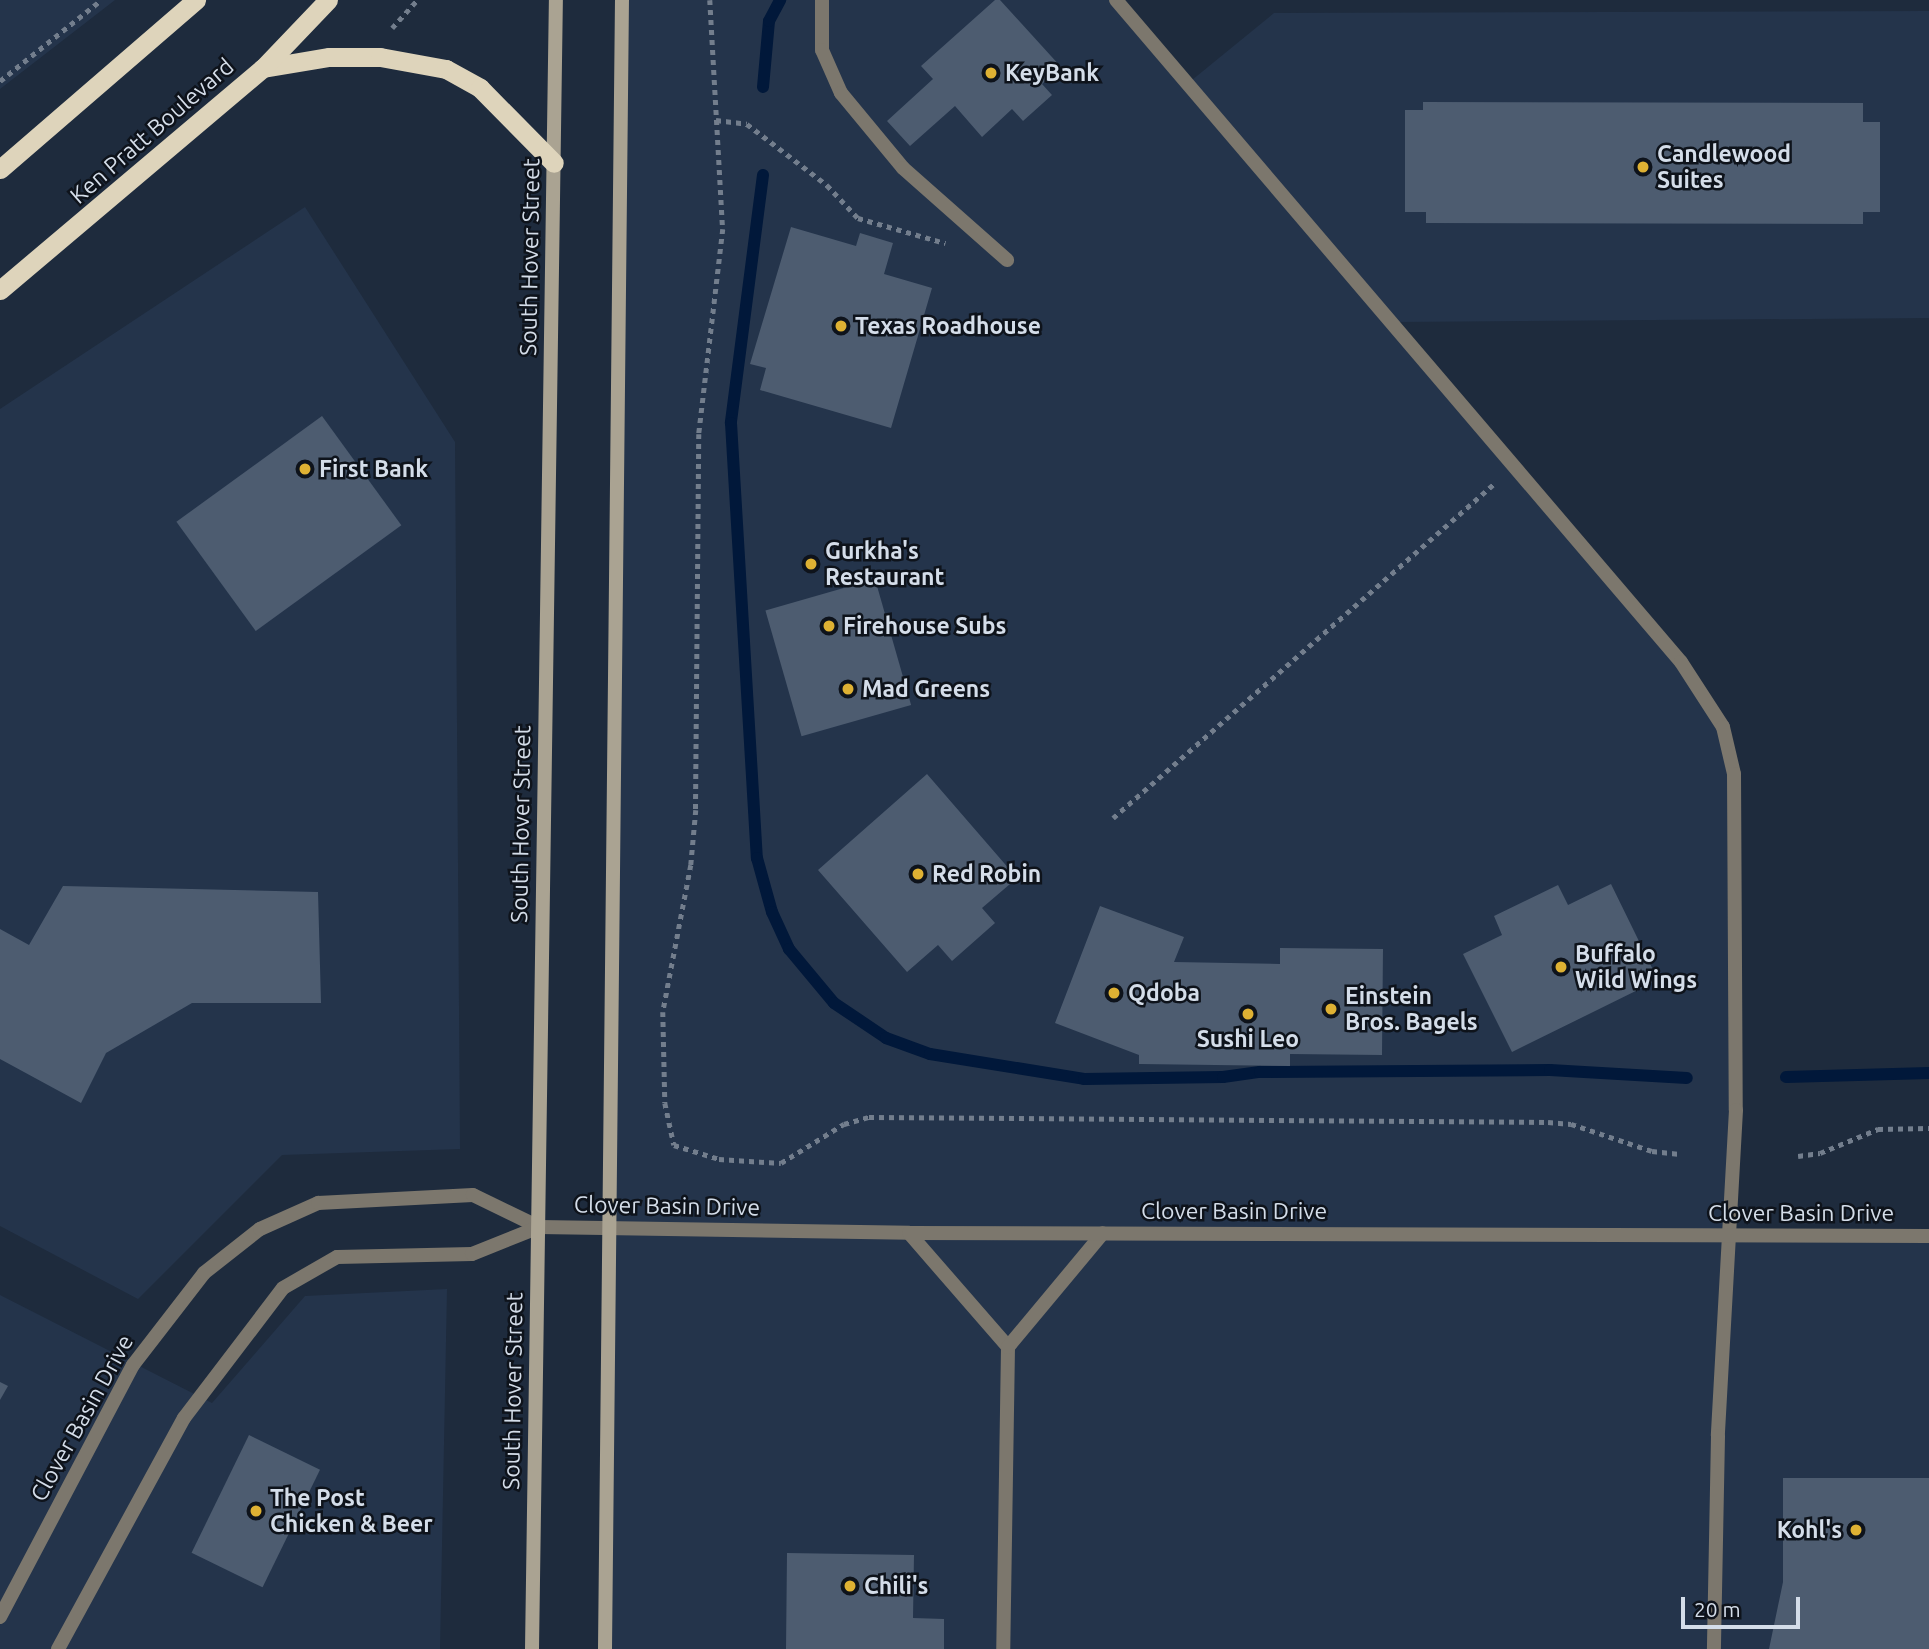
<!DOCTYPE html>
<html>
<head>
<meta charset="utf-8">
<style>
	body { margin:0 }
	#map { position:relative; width:1929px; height:1649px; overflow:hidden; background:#1e2b3d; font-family:Ubuntu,sans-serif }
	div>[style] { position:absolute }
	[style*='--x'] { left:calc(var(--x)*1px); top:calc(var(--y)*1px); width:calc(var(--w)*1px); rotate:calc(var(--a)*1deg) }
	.built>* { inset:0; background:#24344b; transform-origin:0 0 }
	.stream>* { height:12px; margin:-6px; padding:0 6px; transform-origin:6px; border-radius:6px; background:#01183a }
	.building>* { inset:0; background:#4d5c70; transform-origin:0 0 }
	.path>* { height:4.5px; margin-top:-2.25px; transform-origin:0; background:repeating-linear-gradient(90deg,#737e8d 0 5px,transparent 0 10px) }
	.service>* { height:14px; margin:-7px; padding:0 7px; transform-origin:7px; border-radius:7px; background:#7c776d }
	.tertiary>* { height:14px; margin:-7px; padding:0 7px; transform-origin:7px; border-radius:7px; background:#7c776d }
	.secondary>* { height:14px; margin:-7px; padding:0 7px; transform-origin:7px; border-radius:7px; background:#aaa392 }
	.trunk>* { height:19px; margin:-9.5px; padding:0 9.5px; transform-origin:9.5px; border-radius:9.5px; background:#ded4bb }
	.dots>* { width:19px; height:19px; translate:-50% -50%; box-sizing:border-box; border:4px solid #0e131b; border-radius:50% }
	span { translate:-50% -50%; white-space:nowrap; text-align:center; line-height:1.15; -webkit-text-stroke:5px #0e131b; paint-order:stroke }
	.poi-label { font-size:23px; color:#d4dde9; font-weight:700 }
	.left { translate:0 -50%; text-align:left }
	.right { translate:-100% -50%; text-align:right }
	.street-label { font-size:23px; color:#d4dde9 }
	.scale { position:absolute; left:1681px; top:1597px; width:119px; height:32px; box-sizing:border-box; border:4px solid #d4dde9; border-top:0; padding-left:9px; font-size:21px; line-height:24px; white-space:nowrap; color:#d4dde9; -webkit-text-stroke:5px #0e131b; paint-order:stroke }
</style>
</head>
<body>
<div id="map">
	<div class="built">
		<div style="clip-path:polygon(0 0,115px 0,0 89px)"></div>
		<div style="clip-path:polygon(622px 0,1119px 0,1192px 80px,1274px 13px,1929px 11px,1929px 318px,1396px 322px,1627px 598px,1729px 741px,1733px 1233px,612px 1225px)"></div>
		<div style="clip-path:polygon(305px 207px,455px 442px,460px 1149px,282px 1155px,138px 1299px,0 1226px,0 409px)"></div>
		<div style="left:611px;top:1231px;width:1318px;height:418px"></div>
		<div style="clip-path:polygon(447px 1289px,440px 1649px,0 1649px,0 1295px,212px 1403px,305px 1296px)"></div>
	</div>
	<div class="stream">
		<div style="--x:763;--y:87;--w:66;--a:-84.8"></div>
		<div style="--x:769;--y:21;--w:24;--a:-62"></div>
		<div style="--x:763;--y:175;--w:250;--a:97.4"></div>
		<div style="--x:731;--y:423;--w:436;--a:86.6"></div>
		<div style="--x:757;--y:858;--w:56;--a:74.5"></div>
		<div style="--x:772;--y:912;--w:41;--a:65.3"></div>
		<div style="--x:789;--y:949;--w:70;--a:50.2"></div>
		<div style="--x:834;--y:1003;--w:63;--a:33.9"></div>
		<div style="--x:886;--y:1038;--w:47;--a:20"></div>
		<div style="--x:930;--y:1054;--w:156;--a:9.2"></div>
		<div style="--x:1084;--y:1079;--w:139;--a:-0.8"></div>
		<div style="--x:1223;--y:1077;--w:37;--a:-8"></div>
		<div style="--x:1260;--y:1072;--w:290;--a:-0.4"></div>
		<div style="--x:1550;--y:1070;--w:137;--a:3.3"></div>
		<div style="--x:1786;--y:1077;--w:143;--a:-1.6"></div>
	</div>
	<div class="building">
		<div style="clip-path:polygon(995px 0,1000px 0,1061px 67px,1042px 84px,1052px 95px,1023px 121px,1012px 109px,982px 137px,955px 106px,910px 146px,887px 121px,933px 79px,921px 66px)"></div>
		<div style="clip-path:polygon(1423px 102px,1863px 103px,1863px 122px,1880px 122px,1880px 212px,1863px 212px,1863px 224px,1426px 223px,1426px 212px,1405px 212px,1405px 110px,1423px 110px)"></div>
		<div style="clip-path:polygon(791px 227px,856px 246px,860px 233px,893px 243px,884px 274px,932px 288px,891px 428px,760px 390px,766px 368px,750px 364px)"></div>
		<div style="left:322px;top:416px;width:135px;height:180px;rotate:54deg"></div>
		<div style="left:875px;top:579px;width:131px;height:114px;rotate:74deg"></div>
		<div style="clip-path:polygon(927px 774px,1017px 878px,982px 908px,995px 923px,952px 961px,938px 945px,907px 972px,818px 870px)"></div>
		<div style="clip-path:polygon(1611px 884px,1658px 980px,1512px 1052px,1463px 954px,1502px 935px,1494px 916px,1558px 885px,1568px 905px)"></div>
		<div style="clip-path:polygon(63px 886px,318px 892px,321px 1003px,192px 1003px,106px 1053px,81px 1103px,0 1059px,0 929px,29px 945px)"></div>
		<div style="clip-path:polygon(1100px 906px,1184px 937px,1174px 962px,1280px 964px,1280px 948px,1383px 949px,1382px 1055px,1290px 1054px,1290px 1066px,1139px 1064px,1139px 1055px,1055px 1023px)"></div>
		<div style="clip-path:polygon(0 1382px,8px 1386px,0 1400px)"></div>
		<div style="left:249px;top:1435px;width:79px;height:131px;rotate:26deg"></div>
		<div style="clip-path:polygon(1783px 1478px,1929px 1478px,1929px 1649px,1769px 1649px,1783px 1582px)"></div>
		<div style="clip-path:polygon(787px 1553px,914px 1555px,913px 1618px,944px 1619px,944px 1649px,786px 1649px)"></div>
	</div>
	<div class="path">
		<div style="--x:710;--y:0;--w:229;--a:86.8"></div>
		<div style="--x:723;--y:229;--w:206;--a:96.7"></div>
		<div style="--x:699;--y:434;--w:376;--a:90.5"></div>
		<div style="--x:696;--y:810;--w:55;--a:95.2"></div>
		<div style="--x:691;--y:865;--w:150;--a:100.8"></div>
		<div style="--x:663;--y:1012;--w:91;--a:88.7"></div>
		<div style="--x:665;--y:1103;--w:43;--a:77.9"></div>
		<div style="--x:674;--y:1145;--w:47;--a:17.3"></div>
		<div style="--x:719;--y:1159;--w:62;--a:3.7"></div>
		<div style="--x:781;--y:1163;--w:74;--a:-31.8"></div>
		<div style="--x:844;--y:1124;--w:26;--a:-16"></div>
		<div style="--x:869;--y:1117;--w:679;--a:0.42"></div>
		<div style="--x:1548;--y:1122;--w:23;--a:5"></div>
		<div style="--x:1571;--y:1124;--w:85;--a:18.4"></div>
		<div style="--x:1652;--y:1151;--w:28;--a:6"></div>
		<div style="--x:392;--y:28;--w:38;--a:-48"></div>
		<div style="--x:0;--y:81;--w:129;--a:-38.7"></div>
		<div style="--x:716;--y:120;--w:31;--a:7"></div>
		<div style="--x:747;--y:124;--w:101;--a:37.3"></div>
		<div style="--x:827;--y:185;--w:45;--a:46.8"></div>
		<div style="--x:858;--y:218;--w:91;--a:16"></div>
		<div style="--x:1113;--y:818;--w:508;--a:-41.25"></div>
		<div style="--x:1798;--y:1156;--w:22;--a:-8"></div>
		<div style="--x:1820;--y:1153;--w:63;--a:-22.5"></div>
		<div style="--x:1878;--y:1129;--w:51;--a:-1.1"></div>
	</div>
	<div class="service">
		<div style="--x:822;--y:0;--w:50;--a:90"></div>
		<div style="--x:822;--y:50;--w:47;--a:66.2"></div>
		<div style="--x:841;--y:93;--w:97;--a:50.4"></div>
		<div style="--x:903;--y:168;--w:139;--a:41.5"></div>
		<div style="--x:1116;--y:0;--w:870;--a:49.52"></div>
		<div style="--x:1681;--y:662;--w:77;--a:57.1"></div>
		<div style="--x:1723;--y:727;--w:48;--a:76.8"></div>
		<div style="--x:1734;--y:774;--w:336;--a:89.7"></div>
		<div style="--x:1736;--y:1110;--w:326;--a:93.2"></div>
		<div style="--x:1718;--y:1436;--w:213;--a:91.1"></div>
		<div style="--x:909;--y:1233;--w:151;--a:49"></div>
		<div style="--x:1008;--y:1347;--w:302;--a:90.9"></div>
		<div style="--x:1008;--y:1347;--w:148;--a:-50.2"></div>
		<div style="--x:0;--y:1617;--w:285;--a:-62.2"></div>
		<div style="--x:133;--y:1365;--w:116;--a:-52.3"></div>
		<div style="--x:204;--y:1273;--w:71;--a:-38.2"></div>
		<div style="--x:260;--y:1229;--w:64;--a:-24.1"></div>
		<div style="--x:318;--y:1203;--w:155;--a:-3"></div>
		<div style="--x:473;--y:1195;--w:73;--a:25.9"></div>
		<div style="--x:58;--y:1649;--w:263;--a:-61.4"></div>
		<div style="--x:184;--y:1418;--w:163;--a:-52.7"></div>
		<div style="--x:283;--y:1288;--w:62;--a:-29.9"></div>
		<div style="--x:337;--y:1257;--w:135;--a:-1.3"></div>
		<div style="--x:472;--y:1254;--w:72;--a:-21.9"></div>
	</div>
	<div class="tertiary">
		<div style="--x:539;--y:1227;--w:370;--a:0.9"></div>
		<div style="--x:909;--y:1233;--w:1020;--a:0.17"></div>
	</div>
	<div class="secondary">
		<div style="--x:532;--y:1649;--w:1649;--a:-89.17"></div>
		<div style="--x:605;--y:1649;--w:1649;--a:-89.41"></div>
	</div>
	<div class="trunk">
		<div style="--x:263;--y:68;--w:67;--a:-9.5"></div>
		<div style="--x:329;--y:57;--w:51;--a:0"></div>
		<div style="--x:380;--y:57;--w:67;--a:10.3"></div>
		<div style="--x:446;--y:69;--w:39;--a:29"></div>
		<div style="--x:480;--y:88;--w:105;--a:45.4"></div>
		<div style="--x:0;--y:169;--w:259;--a:-40.8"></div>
		<div style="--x:0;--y:290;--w:344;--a:-40.2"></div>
		<div style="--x:263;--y:68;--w:94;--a:-46.3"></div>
	</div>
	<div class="dots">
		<div style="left:991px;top:73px;background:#deb133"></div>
		<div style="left:1643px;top:167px;background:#deb133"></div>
		<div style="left:841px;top:326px;background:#deb133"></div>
		<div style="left:305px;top:469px;background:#deb133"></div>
		<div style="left:811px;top:564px;background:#deb133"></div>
		<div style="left:829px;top:626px;background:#deb133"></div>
		<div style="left:848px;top:689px;background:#deb133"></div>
		<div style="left:918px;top:874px;background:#deb133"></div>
		<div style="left:1561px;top:967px;background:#deb133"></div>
		<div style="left:1114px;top:993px;background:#deb133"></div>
		<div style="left:1331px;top:1009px;background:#deb133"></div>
		<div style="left:1248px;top:1014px;background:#deb133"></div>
		<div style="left:256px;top:1511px;background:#deb133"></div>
		<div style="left:1856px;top:1530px;background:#deb133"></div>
		<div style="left:850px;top:1586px;background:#deb133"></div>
	</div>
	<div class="poi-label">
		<span class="left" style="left:1005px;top:73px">KeyBank</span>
		<span class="left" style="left:1657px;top:167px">Candlewood<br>Suites</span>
		<span class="left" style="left:855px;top:326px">Texas Roadhouse</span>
		<span class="left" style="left:319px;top:469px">First Bank</span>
		<span class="left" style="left:825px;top:564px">Gurkha's<br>Restaurant</span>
		<span class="left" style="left:843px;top:626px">Firehouse Subs</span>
		<span class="left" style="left:862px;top:689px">Mad Greens</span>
		<span class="left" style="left:932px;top:874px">Red Robin</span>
		<span class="left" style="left:1575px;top:967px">Buffalo<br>Wild Wings</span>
		<span class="left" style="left:1128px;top:993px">Qdoba</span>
		<span class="left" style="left:1345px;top:1009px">Einstein<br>Bros. Bagels</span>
		<span style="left:1248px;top:1039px">Sushi Leo</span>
		<span class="left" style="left:270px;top:1511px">The Post<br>Chicken &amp; Beer</span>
		<span class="right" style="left:1842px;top:1530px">Kohl's</span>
		<span class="left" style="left:864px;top:1586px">Chili's</span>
	</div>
	<div class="street-label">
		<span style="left:152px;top:131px;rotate:-41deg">Ken Pratt Boulevard</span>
		<span style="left:530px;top:257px;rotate:-89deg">South Hover Street</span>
		<span style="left:521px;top:824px;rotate:-89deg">South Hover Street</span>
		<span style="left:667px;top:1206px;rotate:1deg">Clover Basin Drive</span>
		<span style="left:1234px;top:1211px">Clover Basin Drive</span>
		<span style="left:1801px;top:1213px">Clover Basin Drive</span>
		<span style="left:513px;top:1391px;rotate:-89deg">South Hover Street</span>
		<span style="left:82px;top:1418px;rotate:-61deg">Clover Basin Drive</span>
	</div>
	<div class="scale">20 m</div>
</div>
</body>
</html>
